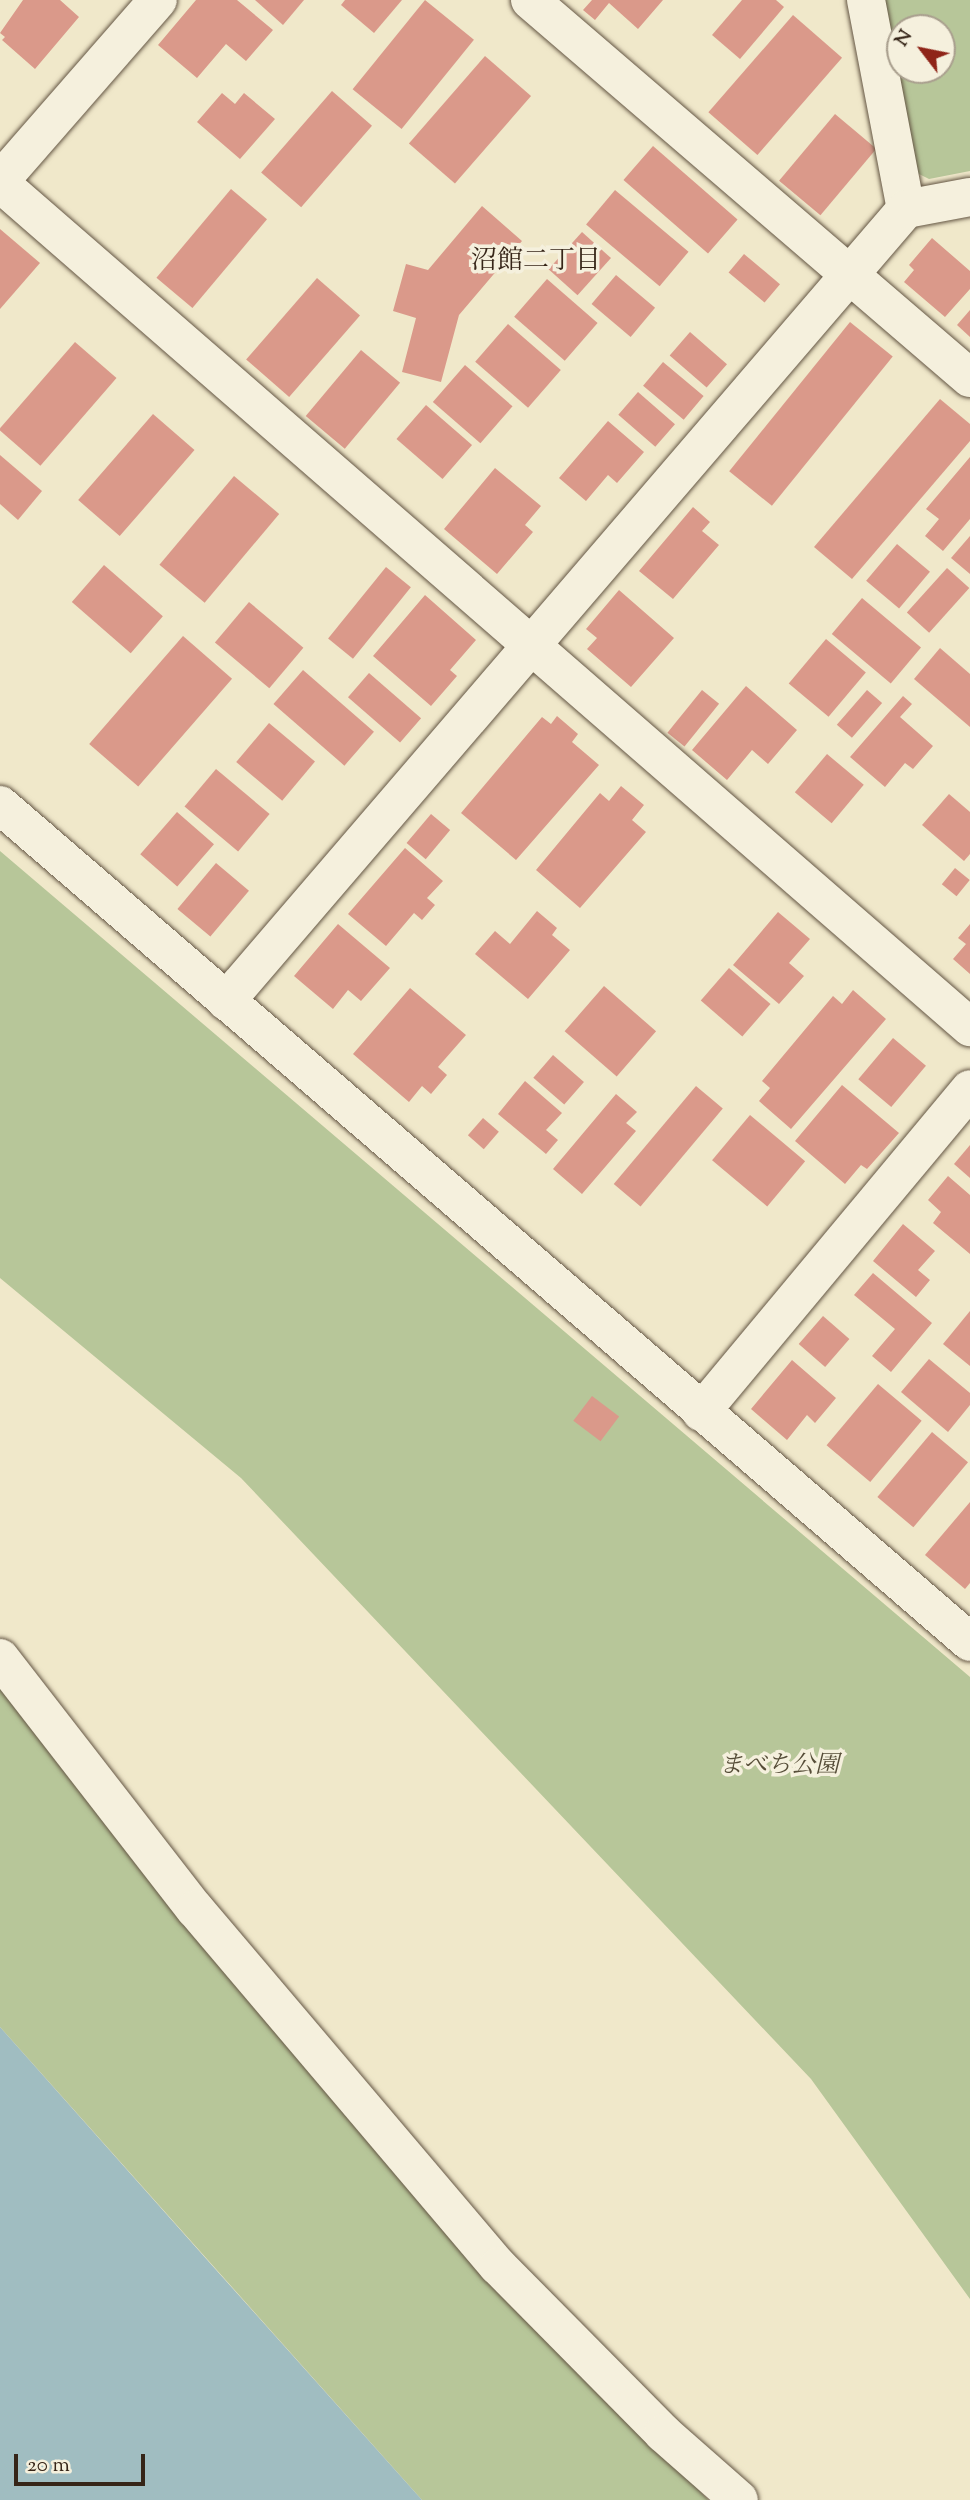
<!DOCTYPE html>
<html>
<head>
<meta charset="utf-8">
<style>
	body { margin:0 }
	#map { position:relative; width:970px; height:2500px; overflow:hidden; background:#f0e8ca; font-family:"Sorts Mill Goudy","Noto Serif JP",serif }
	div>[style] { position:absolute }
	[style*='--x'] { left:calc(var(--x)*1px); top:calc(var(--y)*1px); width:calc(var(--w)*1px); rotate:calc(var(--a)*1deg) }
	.green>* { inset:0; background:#b7c699 }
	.water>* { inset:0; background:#a0bdc1 }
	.building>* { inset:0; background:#da998a; transform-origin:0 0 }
	.roads { filter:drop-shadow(0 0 2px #645644) drop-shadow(0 0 2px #645644) }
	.minor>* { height:38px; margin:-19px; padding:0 19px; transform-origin:19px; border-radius:19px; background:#f5f0dd }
	.tertiary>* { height:38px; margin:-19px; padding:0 19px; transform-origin:19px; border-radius:19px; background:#f5f0dd }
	span { translate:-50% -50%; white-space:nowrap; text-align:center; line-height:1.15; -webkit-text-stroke:7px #f5f0dd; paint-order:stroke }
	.park-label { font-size:24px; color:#564d38; font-style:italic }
	.neighbourhood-label { font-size:26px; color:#362518 }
	.north { position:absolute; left:886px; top:14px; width:70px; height:70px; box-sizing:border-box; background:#f5f0dd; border:2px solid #a99f8e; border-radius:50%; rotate:302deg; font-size:19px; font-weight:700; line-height:28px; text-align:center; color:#362518 }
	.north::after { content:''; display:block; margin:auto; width:24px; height:32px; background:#8f2418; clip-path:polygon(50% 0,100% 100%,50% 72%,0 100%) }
	.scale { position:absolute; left:14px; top:2454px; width:131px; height:32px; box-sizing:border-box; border:4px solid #362518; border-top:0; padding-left:9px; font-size:21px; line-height:24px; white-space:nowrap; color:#362518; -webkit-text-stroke:5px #f5f0dd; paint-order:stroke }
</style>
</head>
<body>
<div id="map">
	<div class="green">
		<div style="clip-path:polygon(evenodd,877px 0,970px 0,970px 171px,929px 179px,911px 170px,877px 0,900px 28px,942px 28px,942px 70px,900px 70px,900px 28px)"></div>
		<div style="clip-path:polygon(0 851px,970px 1677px,970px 2299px,811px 2079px,241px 1478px,0 1278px)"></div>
		<div style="clip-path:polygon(0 1686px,181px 1920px,708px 2500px,422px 2500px,0 2027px)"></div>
	</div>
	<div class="water">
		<div style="clip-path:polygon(0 2027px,209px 2262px,422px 2500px,0 2500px)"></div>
	</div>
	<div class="building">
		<div style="clip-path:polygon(23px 0,60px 0,79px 17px,35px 69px,2px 40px,5px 37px,0 33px)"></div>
		<div style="clip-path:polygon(196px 0,237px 0,273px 30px,246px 61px,226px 44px,197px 78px,158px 45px)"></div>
		<div style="clip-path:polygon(255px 0,304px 0,283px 25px)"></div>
		<div style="clip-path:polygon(345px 0,402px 0,374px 33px,341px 5px)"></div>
		<div style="left:425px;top:0;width:63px;height:115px;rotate:39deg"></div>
		<div style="clip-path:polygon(592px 0,663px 0,638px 29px,609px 3px,595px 20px,583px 10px)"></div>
		<div style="clip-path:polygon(742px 0,776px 0,784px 7px,740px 59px,712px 35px)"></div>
		<div style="left:793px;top:15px;width:65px;height:129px;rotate:41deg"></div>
		<div style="left:485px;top:56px;width:61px;height:116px;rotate:41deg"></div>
		<div style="left:332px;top:91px;width:53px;height:108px;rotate:41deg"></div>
		<div style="clip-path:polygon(222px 93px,235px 104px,244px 93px,275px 119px,240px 159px,197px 122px)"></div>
		<div style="left:835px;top:114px;width:54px;height:87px;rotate:40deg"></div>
		<div style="left:653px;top:146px;width:112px;height:45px;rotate:41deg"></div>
		<div style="left:231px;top:189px;width:47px;height:116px;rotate:40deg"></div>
		<div style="left:615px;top:190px;width:96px;height:45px;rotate:40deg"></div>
		<div style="clip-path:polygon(482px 206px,522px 241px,459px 315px,441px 382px,402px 372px,416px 318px,393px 311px,406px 264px,428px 270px)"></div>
		<div style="clip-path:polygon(0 229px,40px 263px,0 309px)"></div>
		<div style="left:582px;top:232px;width:39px;height:50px;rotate:42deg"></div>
		<div style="clip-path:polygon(932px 238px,970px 271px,970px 289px,945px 317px,904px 282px,914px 270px,909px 265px)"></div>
		<div style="left:744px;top:254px;width:47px;height:24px;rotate:40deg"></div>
		<div style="left:616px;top:275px;width:51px;height:38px;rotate:40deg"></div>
		<div style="left:317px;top:278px;width:57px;height:108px;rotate:41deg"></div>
		<div style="left:547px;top:279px;width:67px;height:50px;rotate:41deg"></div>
		<div style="clip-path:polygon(970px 310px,970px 337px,957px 325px)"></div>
		<div style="left:850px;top:322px;width:55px;height:192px;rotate:39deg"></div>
		<div style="left:508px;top:324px;width:70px;height:50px;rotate:41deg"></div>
		<div style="left:690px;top:332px;width:49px;height:31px;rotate:41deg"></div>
		<div style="left:75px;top:342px;width:55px;height:116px;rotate:41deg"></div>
		<div style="left:361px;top:350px;width:51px;height:86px;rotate:40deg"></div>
		<div style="left:663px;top:362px;width:53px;height:31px;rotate:40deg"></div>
		<div style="left:465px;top:365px;width:63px;height:49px;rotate:41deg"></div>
		<div style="left:638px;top:392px;width:49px;height:30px;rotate:41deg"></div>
		<div style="clip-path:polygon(940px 399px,970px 424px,970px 441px,852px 579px,814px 547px)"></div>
		<div style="left:426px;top:405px;width:61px;height:45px;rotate:41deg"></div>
		<div style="left:153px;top:414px;width:55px;height:114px;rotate:41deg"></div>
		<div style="clip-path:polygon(608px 421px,644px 452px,617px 483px,608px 475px,586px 501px,559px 478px)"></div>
		<div style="clip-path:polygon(0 455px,42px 491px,18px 520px,0 504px)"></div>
		<div style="clip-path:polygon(970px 457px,970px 519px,943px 551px,925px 536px,939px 519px,926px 509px)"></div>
		<div style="clip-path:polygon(495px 468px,541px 506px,525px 525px,533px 532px,497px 574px,444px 529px)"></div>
		<div style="left:234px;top:476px;width:59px;height:116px;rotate:40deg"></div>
		<div style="clip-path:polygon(693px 507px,710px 522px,702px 531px,719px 545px,673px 599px,639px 571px)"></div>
		<div style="clip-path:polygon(970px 536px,970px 574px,951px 558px)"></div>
		<div style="left:897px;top:544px;width:43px;height:48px;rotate:40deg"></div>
		<div style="left:104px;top:565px;width:78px;height:49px;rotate:41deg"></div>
		<div style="left:386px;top:567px;width:32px;height:92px;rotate:39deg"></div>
		<div style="left:947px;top:568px;width:30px;height:60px;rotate:42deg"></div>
		<div style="clip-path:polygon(619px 590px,674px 638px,631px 687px,587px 649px,597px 638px,586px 629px)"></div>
		<div style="clip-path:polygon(425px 595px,476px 640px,450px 670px,457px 676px,431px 706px,373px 656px)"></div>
		<div style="left:862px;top:598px;width:77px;height:47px;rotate:40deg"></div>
		<div style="left:249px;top:602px;width:71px;height:53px;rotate:40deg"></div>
		<div style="left:183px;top:636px;width:65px;height:143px;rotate:41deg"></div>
		<div style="left:826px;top:639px;width:52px;height:58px;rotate:40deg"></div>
		<div style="clip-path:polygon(940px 648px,970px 674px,970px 727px,914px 679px)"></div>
		<div style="left:303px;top:670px;width:94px;height:45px;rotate:41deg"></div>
		<div style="left:369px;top:673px;width:69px;height:32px;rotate:41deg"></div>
		<div style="clip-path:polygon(746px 686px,797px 730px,768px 764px,752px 750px,727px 780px,692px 750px)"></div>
		<div style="left:702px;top:690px;width:22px;height:55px;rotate:39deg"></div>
		<div style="left:867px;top:690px;width:20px;height:46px;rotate:41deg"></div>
		<div style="clip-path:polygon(903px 696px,912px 704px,900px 717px,933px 746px,913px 769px,905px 763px,885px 787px,850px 757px)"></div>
		<div style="clip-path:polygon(557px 716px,578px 734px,572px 742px,599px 765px,516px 860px,461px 813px,542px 717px,551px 724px)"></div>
		<div style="left:269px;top:723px;width:60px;height:51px;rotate:40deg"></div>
		<div style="left:827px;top:754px;width:48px;height:50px;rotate:40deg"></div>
		<div style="left:216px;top:769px;width:70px;height:49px;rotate:40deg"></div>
		<div style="clip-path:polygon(621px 786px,644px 805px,632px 820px,646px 832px,580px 908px,536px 870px,600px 793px,609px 801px)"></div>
		<div style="clip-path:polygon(949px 794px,970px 812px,970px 854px,964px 861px,922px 825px)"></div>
		<div style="left:177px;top:812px;width:49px;height:56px;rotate:41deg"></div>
		<div style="left:431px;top:814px;width:25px;height:38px;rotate:40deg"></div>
		<div style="clip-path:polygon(405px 848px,443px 881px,427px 898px,435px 905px,422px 920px,414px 913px,386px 946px,348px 914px)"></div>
		<div style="left:216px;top:863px;width:43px;height:60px;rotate:40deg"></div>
		<div style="left:955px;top:868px;width:19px;height:21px;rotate:39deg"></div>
		<div style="clip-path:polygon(537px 911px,557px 928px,552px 935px,570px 950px,528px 999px,475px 954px,495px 931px,510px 944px)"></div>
		<div style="clip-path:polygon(778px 912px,810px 939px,789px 963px,804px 976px,779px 1004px,733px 965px)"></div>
		<div style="clip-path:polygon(338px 924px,390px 968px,361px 1001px,348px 990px,333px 1009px,294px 976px)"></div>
		<div style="clip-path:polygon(970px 924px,970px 974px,953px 959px,966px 944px,958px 938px)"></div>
		<div style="left:729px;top:968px;width:55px;height:43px;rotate:41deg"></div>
		<div style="left:604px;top:986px;width:69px;height:60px;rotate:41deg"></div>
		<div style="clip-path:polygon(410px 988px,466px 1035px,438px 1067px,447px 1075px,431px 1094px,422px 1086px,409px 1102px,353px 1054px)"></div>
		<div style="clip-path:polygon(853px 990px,886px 1019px,791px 1129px,759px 1101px,770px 1088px,762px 1081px,833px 996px,842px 1004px)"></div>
		<div style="left:893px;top:1038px;width:43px;height:54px;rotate:40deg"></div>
		<div style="left:553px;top:1055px;width:41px;height:30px;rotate:41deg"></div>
		<div style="clip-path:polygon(525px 1081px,562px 1113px,546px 1130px,558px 1140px,546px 1154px,498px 1114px)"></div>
		<div style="clip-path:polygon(842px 1085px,899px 1133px,867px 1169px,861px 1165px,845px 1184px,795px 1141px)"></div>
		<div style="left:696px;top:1086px;width:35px;height:128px;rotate:40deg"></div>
		<div style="clip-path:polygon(616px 1094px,637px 1112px,626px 1123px,636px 1131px,582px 1194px,553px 1169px)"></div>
		<div style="left:750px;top:1115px;width:72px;height:59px;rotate:40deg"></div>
		<div style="left:483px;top:1118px;width:21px;height:23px;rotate:41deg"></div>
		<div style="clip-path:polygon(970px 1145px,970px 1178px,954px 1164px)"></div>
		<div style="clip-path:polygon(948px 1176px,970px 1195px,970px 1254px,933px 1223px,941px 1212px,928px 1200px)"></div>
		<div style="clip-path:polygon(903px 1224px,935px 1251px,918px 1270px,930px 1280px,916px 1297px,873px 1261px)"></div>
		<div style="clip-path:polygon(873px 1273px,932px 1323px,891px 1372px,872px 1356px,895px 1329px,854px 1295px)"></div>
		<div style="clip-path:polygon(970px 1311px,970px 1366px,943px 1344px)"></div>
		<div style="left:823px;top:1316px;width:35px;height:37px;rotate:41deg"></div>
		<div style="clip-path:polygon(929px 1359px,970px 1393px,970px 1405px,948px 1432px,901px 1392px)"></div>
		<div style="clip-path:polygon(792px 1360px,836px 1398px,815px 1423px,807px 1415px,787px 1440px,751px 1409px)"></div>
		<div style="left:878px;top:1384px;width:57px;height:80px;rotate:40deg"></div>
		<div style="left:592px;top:1396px;width:34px;height:31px;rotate:37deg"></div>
		<div style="left:932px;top:1432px;width:47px;height:85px;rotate:40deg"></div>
		<div style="clip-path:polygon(970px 1502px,970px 1583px,965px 1589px,925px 1555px)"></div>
	</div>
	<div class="roads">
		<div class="minor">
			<div style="--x:530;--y:0;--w:580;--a:40.67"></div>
			<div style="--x:866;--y:0;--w:213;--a:79.2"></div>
			<div style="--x:0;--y:181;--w:240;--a:-48.9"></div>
			<div style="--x:0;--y:183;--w:1286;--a:41.03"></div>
			<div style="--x:226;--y:1001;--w:1044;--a:-49.35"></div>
			<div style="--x:906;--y:209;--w:65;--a:-10.6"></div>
			<div style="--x:701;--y:1412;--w:420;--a:-50.2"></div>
			<div style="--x:0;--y:1658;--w:318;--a:52.2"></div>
			<div style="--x:195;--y:1909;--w:468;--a:49.7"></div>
			<div style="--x:498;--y:2266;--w:235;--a:45.3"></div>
			<div style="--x:663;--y:2433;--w:101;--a:41.4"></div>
		</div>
		<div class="tertiary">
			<div style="--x:0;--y:805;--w:1281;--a:40.79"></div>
		</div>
	</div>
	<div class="park-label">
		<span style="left:779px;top:1767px">まべち公園</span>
	</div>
	<div class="neighbourhood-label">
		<span style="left:536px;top:262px">沼館二丁目</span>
	</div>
	<div class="north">N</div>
	<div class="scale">20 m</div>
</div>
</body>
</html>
